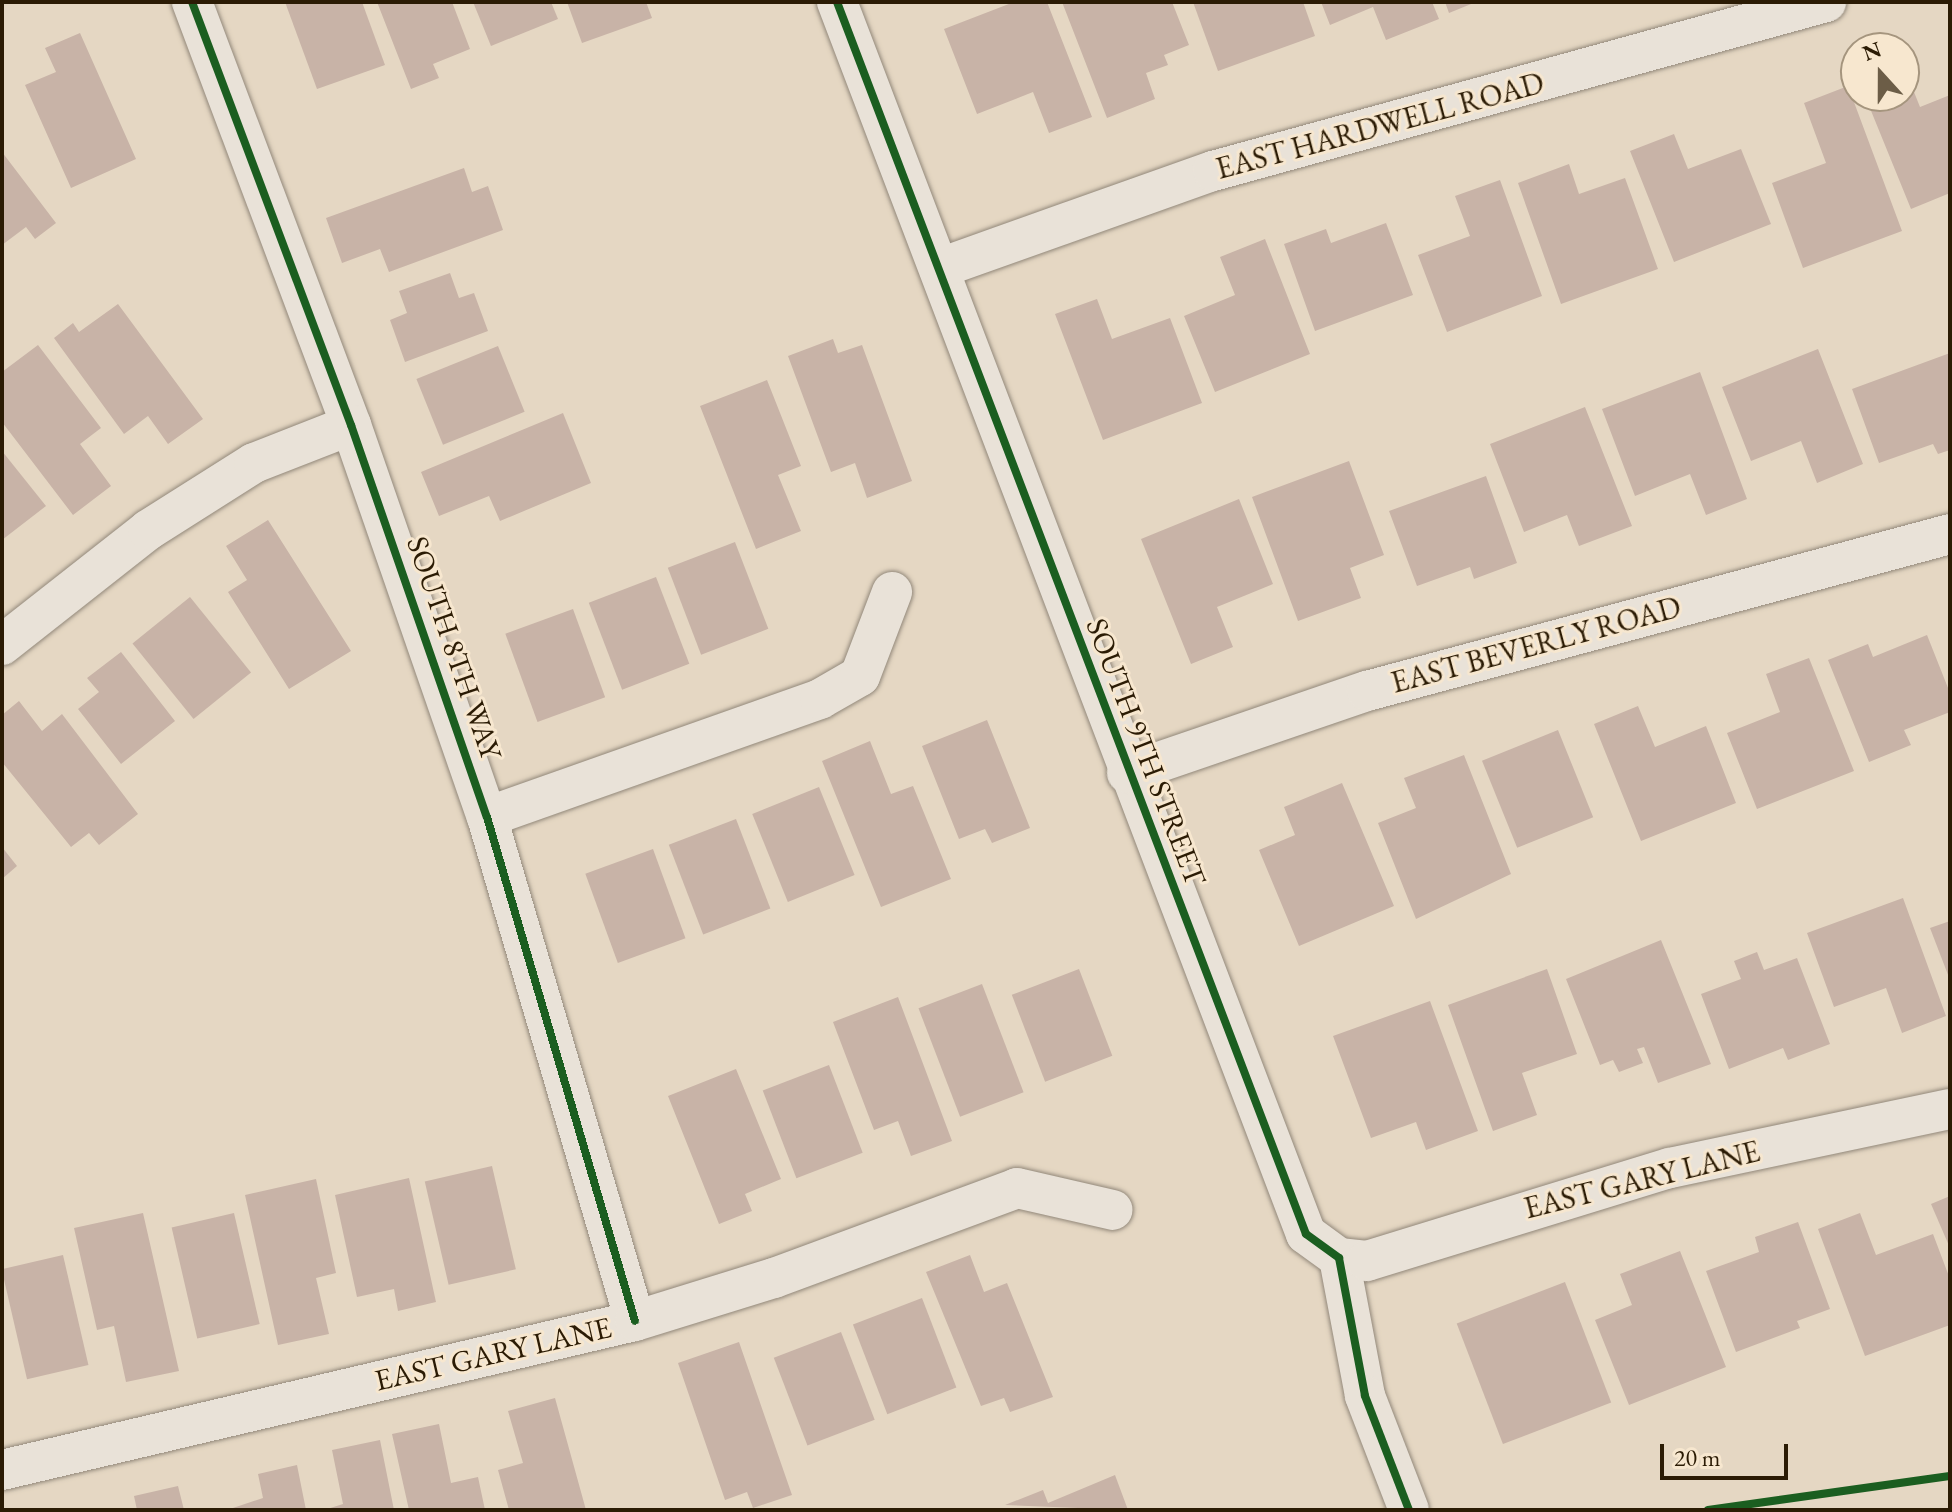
<!DOCTYPE html>
<html>
<head>
<meta charset="utf-8">
<style>
	body { margin:0 }
	#map { position:relative; width:1952px; height:1512px; overflow:hidden; background:#e5d7c3; font-family:"EB Garamond",serif }
	div>[style] { position:absolute }
	[style*='--x'] { left:calc(var(--x)*1px); top:calc(var(--y)*1px); width:calc(var(--w)*1px); rotate:calc(var(--a)*1deg) }
	.building>* { inset:0; background:#c8b3a7; transform-origin:0 0 }
	.roads { filter:drop-shadow(0 0 2px #92887a) drop-shadow(0 0 2px #92887a) }
	.street>* { height:40px; margin:-20px; padding:0 20px; transform-origin:20px; border-radius:20px; background:#e9e2d8 }
	.cycleway>* { height:8px; margin:-4px; padding:0 4px; transform-origin:4px; border-radius:4px; background:#1b5e20 }
	span { translate:-50% -50%; white-space:nowrap; text-align:center; line-height:1.15; -webkit-text-stroke:6px #f7e7cf; paint-order:stroke }
	.street-label { font-size:30px; color:#2b1b04 }
	.frame { position:absolute; inset:0; border:4px solid #2b1b04; pointer-events:none }
	.north { position:absolute; left:1840px; top:32px; width:80px; height:80px; box-sizing:border-box; background:#f7e7cf; border:2px solid #a5957e; border-radius:50%; rotate:339deg; font-size:22px; font-weight:700; line-height:32px; text-align:center; color:#2b1b04 }
	.north::after { content:''; display:block; margin:auto; width:28px; height:36px; background:#6c5d47; clip-path:polygon(50% 0,100% 100%,50% 72%,0 100%) }
	.scale { position:absolute; left:1660px; top:1444px; width:128px; height:36px; box-sizing:border-box; border:4px solid #2b1b04; border-top:0; padding-left:10px; font-size:24px; line-height:28px; white-space:nowrap; color:#2b1b04; -webkit-text-stroke:6px #f7e7cf; paint-order:stroke }
</style>
</head>
<body>
<div id="map">
	<div class="building">
		<div style="clip-path:polygon(285px 2px,362px 2px,385px 65px,317px 89px)"></div>
		<div style="clip-path:polygon(377px 2px,452px 2px,470px 49px,433px 64px,439px 78px,411px 89px)"></div>
		<div style="clip-path:polygon(473px 2px,551px 2px,558px 19px,491px 46px)"></div>
		<div style="clip-path:polygon(567px 2px,646px 2px,652px 18px,582px 43px)"></div>
		<div style="clip-path:polygon(1014px 2px,1047px 2px,1092px 117px,1049px 133px,1033px 92px,977px 114px,944px 29px)"></div>
		<div style="clip-path:polygon(1062px 2px,1172px 2px,1189px 45px,1164px 55px,1168px 65px,1146px 73px,1155px 99px,1107px 118px)"></div>
		<div style="clip-path:polygon(1193px 2px,1303px 2px,1315px 36px,1218px 71px)"></div>
		<div style="clip-path:polygon(1321px 2px,1432px 2px,1439px 19px,1386px 40px,1373px 7px,1330px 25px)"></div>
		<div style="clip-path:polygon(1445px 2px,1476px 2px,1449px 13px)"></div>
		<div style="clip-path:polygon(80px 33px,136px 159px,71px 188px,25px 85px,56px 72px,45px 48px)"></div>
		<div style="clip-path:polygon(1904px 67px,1920px 107px,1950px 95px,1950px 193px,1911px 209px,1865px 96px,1904px 96px)"></div>
		<div style="clip-path:polygon(1848px 86px,1902px 231px,1803px 268px,1772px 183px,1826px 163px,1804px 103px)"></div>
		<div style="clip-path:polygon(1674px 134px,1688px 169px,1741px 149px,1771px 224px,1674px 262px,1630px 151px)"></div>
		<div style="clip-path:polygon(2px 152px,56px 223px,35px 239px,26px 227px,2px 245px)"></div>
		<div style="clip-path:polygon(1569px 164px,1579px 194px,1625px 178px,1658px 269px,1561px 304px,1518px 183px)"></div>
		<div style="clip-path:polygon(464px 168px,472px 192px,488px 186px,503px 230px,389px 272px,380px 249px,342px 263px,326px 218px)"></div>
		<div style="clip-path:polygon(1500px 180px,1542px 296px,1447px 332px,1418px 255px,1470px 236px,1455px 196px)"></div>
		<div style="clip-path:polygon(1386px 223px,1413px 295px,1315px 331px,1284px 244px,1326px 229px,1331px 243px)"></div>
		<div style="clip-path:polygon(1265px 239px,1310px 354px,1215px 392px,1184px 316px,1235px 295px,1220px 257px)"></div>
		<div style="clip-path:polygon(450px 273px,459px 298px,474px 293px,488px 331px,405px 362px,390px 320px,407px 313px,399px 291px)"></div>
		<div style="clip-path:polygon(1097px 299px,1112px 339px,1170px 318px,1202px 403px,1103px 440px,1055px 314px)"></div>
		<div style="clip-path:polygon(118px 304px,203px 419px,168px 444px,148px 416px,124px 434px,54px 338px,73px 323px,79px 332px)"></div>
		<div style="clip-path:polygon(833px 339px,838px 353px,862px 345px,912px 481px,867px 498px,855px 463px,831px 472px,788px 356px)"></div>
		<div style="clip-path:polygon(38px 345px,101px 428px,80px 444px,111px 486px,73px 515px,2px 422px,2px 372px)"></div>
		<div style="left:498px;top:346px;width:71px;height:88px;rotate:68deg"></div>
		<div style="clip-path:polygon(1818px 349px,1863px 464px,1817px 483px,1801px 441px,1751px 461px,1722px 387px)"></div>
		<div style="clip-path:polygon(1950px 353px,1950px 450px,1938px 454px,1933px 444px,1879px 463px,1852px 389px)"></div>
		<div style="clip-path:polygon(1700px 372px,1747px 499px,1706px 515px,1690px 474px,1635px 496px,1602px 409px)"></div>
		<div style="clip-path:polygon(767px 380px,801px 466px,778px 475px,801px 531px,756px 549px,700px 406px)"></div>
		<div style="clip-path:polygon(1585px 407px,1632px 526px,1579px 546px,1567px 515px,1524px 532px,1490px 444px)"></div>
		<div style="clip-path:polygon(563px 413px,591px 483px,500px 521px,489px 496px,439px 516px,421px 472px)"></div>
		<div style="clip-path:polygon(2px 451px,46px 506px,2px 540px)"></div>
		<div style="clip-path:polygon(1349px 461px,1384px 555px,1350px 568px,1361px 598px,1298px 621px,1252px 497px)"></div>
		<div style="clip-path:polygon(1486px 476px,1517px 563px,1474px 579px,1470px 567px,1417px 586px,1389px 511px)"></div>
		<div style="clip-path:polygon(1239px 499px,1273px 584px,1217px 607px,1233px 647px,1191px 664px,1141px 539px)"></div>
		<div style="clip-path:polygon(268px 520px,351px 651px,289px 689px,228px 592px,247px 580px,226px 546px)"></div>
		<div style="left:735px;top:542px;width:93px;height:72px;rotate:69deg"></div>
		<div style="left:656px;top:577px;width:93px;height:72px;rotate:69deg"></div>
		<div style="left:190px;top:597px;width:97px;height:74px;rotate:51deg"></div>
		<div style="left:573px;top:609px;width:94px;height:72px;rotate:70deg"></div>
		<div style="clip-path:polygon(1927px 635px,1950px 693px,1950px 712px,1904px 730px,1911px 745px,1869px 762px,1828px 660px,1868px 644px,1873px 657px)"></div>
		<div style="clip-path:polygon(121px 652px,175px 721px,121px 764px,78px 709px,99px 692px,87px 678px)"></div>
		<div style="clip-path:polygon(1809px 658px,1854px 771px,1757px 809px,1727px 733px,1780px 712px,1766px 674px)"></div>
		<div style="clip-path:polygon(19px 701px,42px 731px,62px 714px,138px 814px,99px 845px,89px 833px,71px 847px,2px 762px,2px 715px)"></div>
		<div style="clip-path:polygon(1638px 706px,1655px 747px,1706px 726px,1736px 803px,1641px 841px,1594px 724px)"></div>
		<div style="clip-path:polygon(987px 720px,1030px 828px,992px 843px,985px 829px,959px 839px,922px 746px)"></div>
		<div style="left:1558px;top:730px;width:94px;height:82px;rotate:68deg"></div>
		<div style="clip-path:polygon(870px 741px,891px 794px,913px 786px,951px 879px,881px 907px,822px 761px)"></div>
		<div style="clip-path:polygon(1464px 755px,1511px 874px,1416px 919px,1378px 823px,1416px 808px,1404px 778px)"></div>
		<div style="clip-path:polygon(1342px 783px,1394px 906px,1299px 946px,1259px 850px,1295px 835px,1284px 807px)"></div>
		<div style="left:819px;top:787px;width:95px;height:72px;rotate:68deg"></div>
		<div style="left:736px;top:819px;width:96px;height:72px;rotate:69deg"></div>
		<div style="clip-path:polygon(2px 847px,17px 866px,2px 879px)"></div>
		<div style="left:653px;top:849px;width:95px;height:72px;rotate:70deg"></div>
		<div style="clip-path:polygon(1903px 898px,1946px 1016px,1902px 1033px,1886px 988px,1834px 1007px,1807px 933px)"></div>
		<div style="clip-path:polygon(1950px 921px,1950px 980px,1930px 928px)"></div>
		<div style="clip-path:polygon(1661px 940px,1711px 1064px,1658px 1083px,1644px 1047px,1637px 1049px,1643px 1063px,1619px 1072px,1613px 1060px,1600px 1065px,1566px 979px)"></div>
		<div style="clip-path:polygon(1757px 952px,1764px 970px,1797px 958px,1830px 1044px,1788px 1060px,1783px 1048px,1729px 1069px,1701px 994px,1741px 979px,1734px 961px)"></div>
		<div style="left:1079px;top:969px;width:93px;height:72px;rotate:69deg"></div>
		<div style="clip-path:polygon(1547px 969px,1577px 1054px,1522px 1073px,1537px 1115px,1493px 1131px,1448px 1005px)"></div>
		<div style="left:982px;top:984px;width:116px;height:68px;rotate:69deg"></div>
		<div style="clip-path:polygon(898px 997px,952px 1141px,911px 1156px,898px 1121px,874px 1130px,833px 1022px)"></div>
		<div style="clip-path:polygon(1430px 1001px,1478px 1131px,1426px 1150px,1416px 1122px,1371px 1138px,1333px 1036px)"></div>
		<div style="left:829px;top:1065px;width:94px;height:71px;rotate:69deg"></div>
		<div style="clip-path:polygon(736px 1069px,781px 1179px,745px 1194px,752px 1211px,719px 1224px,668px 1096px)"></div>
		<div style="left:492px;top:1166px;width:106px;height:69px;rotate:77deg"></div>
		<div style="clip-path:polygon(409px 1178px,436px 1302px,398px 1311px,394px 1289px,357px 1297px,335px 1195px)"></div>
		<div style="clip-path:polygon(316px 1179px,336px 1273px,316px 1278px,329px 1334px,278px 1345px,245px 1195px)"></div>
		<div style="clip-path:polygon(1950px 1196px,1950px 1248px,1931px 1204px)"></div>
		<div style="clip-path:polygon(143px 1213px,179px 1371px,126px 1382px,114px 1326px,97px 1330px,74px 1228px)"></div>
		<div style="left:234px;top:1213px;width:114px;height:64px;rotate:77deg"></div>
		<div style="clip-path:polygon(1860px 1213px,1876px 1255px,1933px 1234px,1950px 1279px,1950px 1325px,1865px 1356px,1818px 1229px)"></div>
		<div style="clip-path:polygon(1798px 1222px,1830px 1309px,1797px 1321px,1800px 1328px,1736px 1352px,1706px 1271px,1759px 1252px,1755px 1237px)"></div>
		<div style="clip-path:polygon(1680px 1251px,1726px 1367px,1629px 1405px,1595px 1320px,1632px 1305px,1620px 1274px)"></div>
		<div style="left:63px;top:1255px;width:113px;height:63px;rotate:77deg"></div>
		<div style="clip-path:polygon(970px 1255px,984px 1292px,1007px 1283px,1053px 1397px,1010px 1412px,1004px 1398px,981px 1406px,926px 1272px)"></div>
		<div style="left:1565px;top:1282px;width:129px;height:116px;rotate:69deg"></div>
		<div style="left:922px;top:1298px;width:96px;height:74px;rotate:69deg"></div>
		<div style="left:841px;top:1332px;width:94px;height:72px;rotate:69deg"></div>
		<div style="clip-path:polygon(739px 1342px,792px 1495px,753px 1508px,747px 1492px,725px 1500px,678px 1363px)"></div>
		<div style="clip-path:polygon(555px 1398px,586px 1510px,509px 1510px,498px 1470px,523px 1463px,508px 1411px)"></div>
		<div style="clip-path:polygon(439px 1424px,451px 1483px,478px 1477px,485px 1510px,409px 1510px,392px 1434px)"></div>
		<div style="clip-path:polygon(380px 1440px,394px 1510px,324px 1510px,343px 1504px,332px 1450px)"></div>
		<div style="clip-path:polygon(297px 1465px,306px 1510px,227px 1510px,263px 1498px,258px 1474px)"></div>
		<div style="clip-path:polygon(1115px 1475px,1128px 1510px,1005px 1505px,1043px 1490px,1048px 1503px)"></div>
		<div style="clip-path:polygon(178px 1486px,184px 1510px,137px 1510px,134px 1496px)"></div>
	</div>
	<div class="roads">
		<div class="street">
			<div style="--x:192;--y:2;--w:452;--a:69.4"></div>
			<div style="--x:351;--y:425;--w:415;--a:70.9"></div>
			<div style="--x:487;--y:817;--w:525;--a:73.64"></div>
			<div style="--x:837;--y:2;--w:1318;--a:69.16"></div>
			<div style="--x:1306;--y:1234;--w:41;--a:36"></div>
			<div style="--x:1339;--y:1258;--w:140;--a:79.3"></div>
			<div style="--x:1365;--y:1396;--w:122;--a:68.9"></div>
			<div style="--x:940;--y:268;--w:290;--a:-19.6"></div>
			<div style="--x:1213;--y:171;--w:636;--a:-15.41"></div>
			<div style="--x:2;--y:645;--w:186;--a:-38.2"></div>
			<div style="--x:148;--y:530;--w:125;--a:-32.3"></div>
			<div style="--x:254;--y:463;--w:104;--a:-21.4"></div>
			<div style="--x:1127;--y:773;--w:254;--a:-18.9"></div>
			<div style="--x:1367;--y:691;--w:604;--a:-15.07"></div>
			<div style="--x:487;--y:817;--w:353;--a:-19.5"></div>
			<div style="--x:820;--y:699;--w:46;--a:-29.9"></div>
			<div style="--x:860;--y:676;--w:90;--a:-69.1"></div>
			<div style="--x:1339;--y:1258;--w:28;--a:6"></div>
			<div style="--x:1367;--y:1261;--w:317;--a:-17.1"></div>
			<div style="--x:1670;--y:1168;--w:286;--a:-11.9"></div>
			<div style="--x:2;--y:1470;--w:650;--a:-13.25"></div>
			<div style="--x:635;--y:1321;--w:145;--a:-17.2"></div>
			<div style="--x:774;--y:1278;--w:259;--a:-20.3"></div>
			<div style="--x:1017;--y:1188;--w:98;--a:12.9"></div>
		</div>
	</div>
	<div class="cycleway">
		<div style="--x:192;--y:2;--w:452;--a:69.4"></div>
		<div style="--x:351;--y:425;--w:415;--a:70.9"></div>
		<div style="--x:487;--y:817;--w:525;--a:73.64"></div>
		<div style="--x:837;--y:2;--w:1318;--a:69.16"></div>
		<div style="--x:1306;--y:1234;--w:41;--a:36"></div>
		<div style="--x:1339;--y:1258;--w:140;--a:79.3"></div>
		<div style="--x:1365;--y:1396;--w:122;--a:68.9"></div>
		<div style="--x:1708;--y:1510;--w:244;--a:-8"></div>
	</div>
	<div class="street-label">
		<span style="left:1380px;top:126px;rotate:-15deg">EAST HARDWELL ROAD</span>
		<span style="left:1536px;top:645px;rotate:-15deg">EAST BEVERLY ROAD</span>
		<span style="left:454px;top:648px;rotate:71deg">SOUTH 8TH WAY</span>
		<span style="left:1146px;top:752px;rotate:69deg">SOUTH 9TH STREET</span>
		<span style="left:1642px;top:1180px;rotate:-14deg">EAST GARY LANE</span>
		<span style="left:493px;top:1354px;rotate:-13deg">EAST GARY LANE</span>
	</div>
	<div class="frame"></div>
	<div class="north">N</div>
	<div class="scale">20 m</div>
</div>
</body>
</html>
